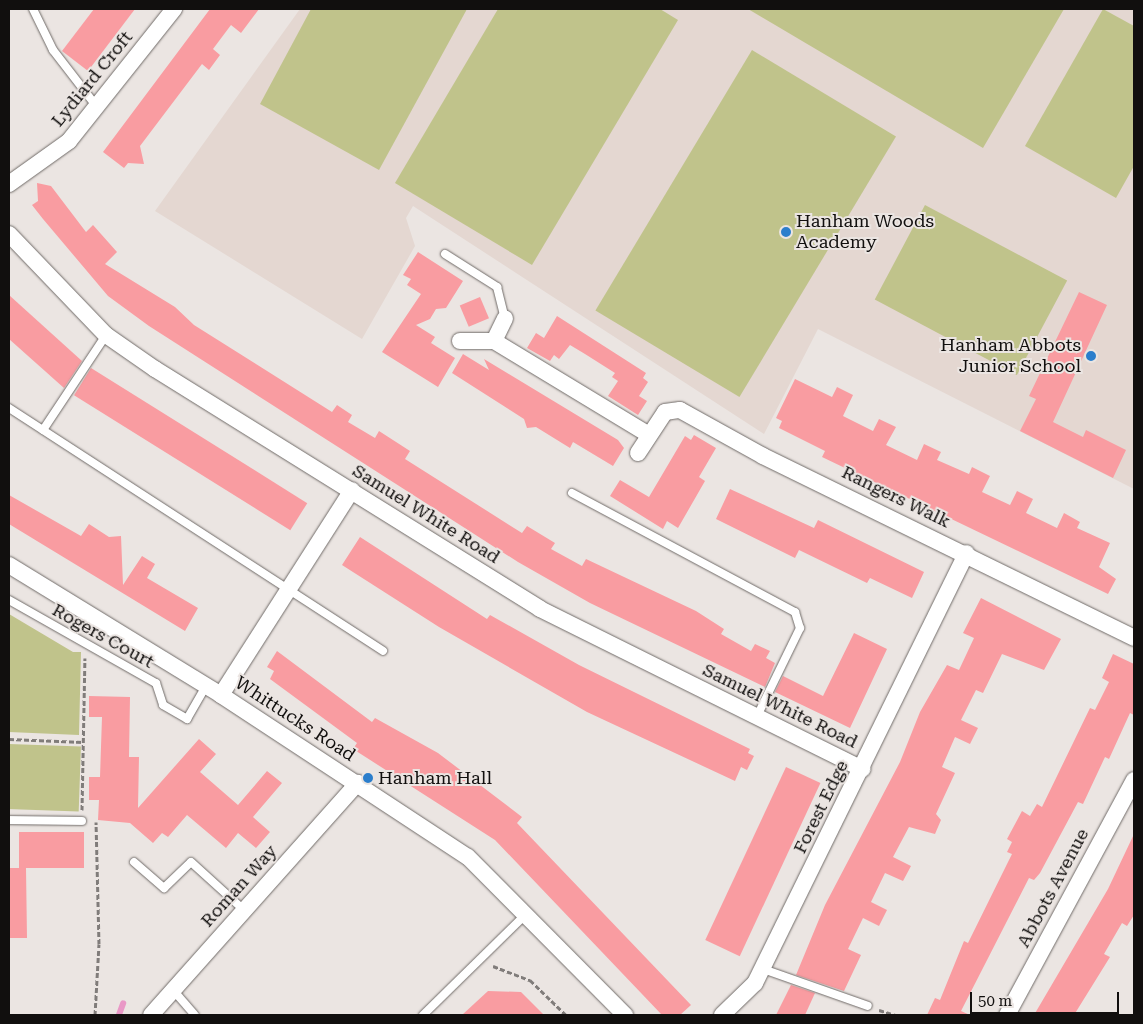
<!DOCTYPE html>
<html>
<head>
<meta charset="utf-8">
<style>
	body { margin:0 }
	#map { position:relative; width:1143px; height:1024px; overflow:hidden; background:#ebe5e2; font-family:"Roboto Serif",serif }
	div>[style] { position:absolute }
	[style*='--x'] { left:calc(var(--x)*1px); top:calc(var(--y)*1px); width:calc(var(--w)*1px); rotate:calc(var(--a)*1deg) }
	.built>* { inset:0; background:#e4d7d1 }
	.green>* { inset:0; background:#c0c38b; transform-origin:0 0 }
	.stream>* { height:5.5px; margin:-2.75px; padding:0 2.75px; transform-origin:2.75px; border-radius:2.75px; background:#e998c6 }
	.building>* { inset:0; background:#f99ca1; transform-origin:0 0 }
	.path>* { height:3px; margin-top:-1.5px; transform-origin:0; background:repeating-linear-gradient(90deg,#807c7a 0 5px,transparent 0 7.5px) }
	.roads { filter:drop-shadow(0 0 1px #706b68) drop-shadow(0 0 1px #706b68) }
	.service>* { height:8px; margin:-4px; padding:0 4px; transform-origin:4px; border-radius:4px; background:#fff }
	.minor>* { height:16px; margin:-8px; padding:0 8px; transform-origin:8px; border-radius:8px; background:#fff }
	.dots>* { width:14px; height:14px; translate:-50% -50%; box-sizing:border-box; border:2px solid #ebe5e2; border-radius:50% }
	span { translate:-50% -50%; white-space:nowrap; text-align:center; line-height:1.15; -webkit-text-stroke:4px #ebe5e2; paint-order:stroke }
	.street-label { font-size:18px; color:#110f0e }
	.poi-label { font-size:18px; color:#110f0e }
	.left { translate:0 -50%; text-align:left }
	.right { translate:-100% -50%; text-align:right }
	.frame { position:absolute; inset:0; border:10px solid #110f0e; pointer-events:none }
	.scale { position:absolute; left:970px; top:992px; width:149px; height:22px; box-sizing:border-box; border:2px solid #110f0e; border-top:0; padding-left:6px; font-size:15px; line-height:18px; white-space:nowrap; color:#110f0e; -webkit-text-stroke:4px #ebe5e2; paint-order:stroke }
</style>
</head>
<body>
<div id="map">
	<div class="built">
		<div style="clip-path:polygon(300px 9px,1134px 9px,1134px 489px,818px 329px,764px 434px,413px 206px,406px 218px,415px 246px,362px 339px,155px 211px)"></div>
	</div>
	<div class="green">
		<div style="clip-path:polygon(311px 9px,467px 9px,379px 170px,260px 104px)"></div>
		<div style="clip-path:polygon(498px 9px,660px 9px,678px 20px,532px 265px,395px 183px)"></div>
		<div style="clip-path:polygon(748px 9px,1064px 9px,983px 148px)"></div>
		<div style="clip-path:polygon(1103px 9px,1134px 26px,1134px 166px,1116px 198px,1025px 146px)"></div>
		<div style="left:752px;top:50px;width:168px;height:304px;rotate:31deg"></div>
		<div style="left:925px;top:205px;width:161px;height:107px;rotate:28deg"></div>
		<div style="clip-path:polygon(9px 614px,73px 652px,81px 652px,79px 735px,9px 732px)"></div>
		<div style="left:9px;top:744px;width:72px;height:65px;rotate:2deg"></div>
	</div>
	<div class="stream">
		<div style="--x:119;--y:1015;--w:12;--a:-70"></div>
	</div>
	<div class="building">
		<div style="clip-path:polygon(94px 9px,135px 9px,88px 71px,62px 51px)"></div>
		<div style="clip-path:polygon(210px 9px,259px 9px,241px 33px,231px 25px,213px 49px,220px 55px,209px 70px,202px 64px,140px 146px,144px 164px,128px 163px,124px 168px,103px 152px)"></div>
		<div style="clip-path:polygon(37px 183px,51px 186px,86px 232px,93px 225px,117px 252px,105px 264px,175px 307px,194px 325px,332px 412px,337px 405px,352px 415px,348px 422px,375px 438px,379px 431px,410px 451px,405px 459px,522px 533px,527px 526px,555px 543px,551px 549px,582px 566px,586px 559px,696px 611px,724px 629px,721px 634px,751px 651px,755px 644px,770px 651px,766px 658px,775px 663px,765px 687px,590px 603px,518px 562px,149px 326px,108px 296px,43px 219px,32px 205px,38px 201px)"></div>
		<div style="clip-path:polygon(418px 252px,463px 281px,446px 308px,436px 309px,430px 319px,416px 325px,435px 337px,431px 343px,455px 358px,438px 387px,382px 352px,421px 294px,407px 285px,411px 279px,403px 275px)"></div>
		<div style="clip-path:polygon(1079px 292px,1107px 305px,1053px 422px,1083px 437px,1086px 430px,1126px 450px,1113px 478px,1020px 431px,1036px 399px,1029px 396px)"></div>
		<div style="clip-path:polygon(9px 295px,82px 361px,64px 388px,9px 339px)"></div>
		<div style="left:480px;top:297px;width:23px;height:22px;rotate:67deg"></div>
		<div style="clip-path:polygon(557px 316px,646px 373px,643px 378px,648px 382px,639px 396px,647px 401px,638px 415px,608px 396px,618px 381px,612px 377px,615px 373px,585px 354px,570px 345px,559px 359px,554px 355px,550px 361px,527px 348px,536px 333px,544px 338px)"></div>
		<div style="clip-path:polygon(463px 354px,489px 370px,484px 359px,618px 440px,624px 448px,613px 466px,573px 442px,570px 448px,536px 427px,527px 428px,524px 419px,452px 373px)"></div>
		<div style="left:91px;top:368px;width:255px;height:32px;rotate:32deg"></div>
		<div style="clip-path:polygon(795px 379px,832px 397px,837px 387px,853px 395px,843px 416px,873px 431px,879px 419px,896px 427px,886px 445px,917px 460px,924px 444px,941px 452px,937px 460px,969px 474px,972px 467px,990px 476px,982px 492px,1010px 505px,1017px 491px,1033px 499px,1026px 513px,1057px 528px,1064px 513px,1080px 522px,1077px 528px,1110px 543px,1099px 567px,1116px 579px,1108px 594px,822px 457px,825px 451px,779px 428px,782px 421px,776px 418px)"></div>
		<div style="clip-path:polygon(694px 435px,716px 448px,699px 477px,705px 481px,678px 528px,667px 521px,663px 529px,610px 496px,620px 480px,649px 497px,685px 436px,691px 440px)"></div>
		<div style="clip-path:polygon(730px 489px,814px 528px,818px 520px,924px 572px,912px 598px,870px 578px,867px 583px,799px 550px,795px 558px,716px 519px)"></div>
		<div style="clip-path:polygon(9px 495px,81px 536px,89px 524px,109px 537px,121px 536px,123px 585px,142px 556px,155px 564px,147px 578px,198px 608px,185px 631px,9px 524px)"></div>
		<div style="clip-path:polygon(360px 537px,487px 619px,490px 615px,579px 665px,750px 749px,748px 753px,754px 756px,747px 770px,741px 767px,735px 781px,587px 712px,439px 627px,342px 565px)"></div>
		<div style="clip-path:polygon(981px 598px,1061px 639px,1044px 670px,1002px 654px,983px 693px,976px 690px,961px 720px,978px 728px,970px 744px,955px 737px,942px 767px,955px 773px,936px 814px,941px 820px,935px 834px,909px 827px,893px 857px,911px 866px,903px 881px,885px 873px,871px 902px,887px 910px,879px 926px,863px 918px,848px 949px,861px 955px,844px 991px,796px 975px,825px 905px,900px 762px,920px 712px,947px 665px,959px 670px,974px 638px,963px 633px)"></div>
		<div style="clip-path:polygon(854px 633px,887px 649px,850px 728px,775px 692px,783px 676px,823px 696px)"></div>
		<div style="clip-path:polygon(277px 651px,372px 722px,375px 718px,438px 753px,522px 817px,517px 823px,691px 1005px,680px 1015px,662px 1015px,495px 840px,353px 749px,357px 743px,270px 679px,274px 671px,267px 667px)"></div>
		<div style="clip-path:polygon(1113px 654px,1134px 664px,1134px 715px,1130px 713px,1109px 759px,1105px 757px,1083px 804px,1078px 802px,1040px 873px,1034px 880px,1029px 878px,961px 1011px,970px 1015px,927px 1015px,935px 998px,940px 1000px,964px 941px,968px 943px,1009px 860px,1012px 854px,1007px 852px,1012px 842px,1007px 839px,1022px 811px,1030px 816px,1037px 804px,1042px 807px,1090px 708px,1095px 710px,1109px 682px,1102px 678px)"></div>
		<div style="clip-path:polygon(89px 696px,130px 697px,129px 757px,139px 757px,138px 808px,199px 739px,216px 754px,200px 772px,238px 805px,267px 771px,282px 783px,253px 817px,270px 832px,256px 848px,238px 833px,226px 848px,187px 815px,168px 837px,162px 833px,153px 843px,130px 823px,98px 820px,99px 800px,89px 800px,89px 777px,100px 777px,102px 717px,89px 717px)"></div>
		<div style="left:786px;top:767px;width:38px;height:191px;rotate:25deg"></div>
		<div style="clip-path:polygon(19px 832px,84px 832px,84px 868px,26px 868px,27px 938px,9px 938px,9px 868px,19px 868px)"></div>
		<div style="clip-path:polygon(1134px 834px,1134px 915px,1127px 926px,1122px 923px,1104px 954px,1110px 957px,1074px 1015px,1034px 1015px,1108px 889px)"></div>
		<div style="clip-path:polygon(791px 985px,815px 993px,805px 1015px,776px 1015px)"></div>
		<div style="clip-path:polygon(488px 991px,521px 992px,544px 1015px,462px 1015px)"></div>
	</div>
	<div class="path">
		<div style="--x:9;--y:739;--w:74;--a:2.3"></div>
		<div style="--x:82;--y:810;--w:152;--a:-88.9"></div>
		<div style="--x:493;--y:966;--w:40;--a:21"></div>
		<div style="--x:530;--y:980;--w:50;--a:44.2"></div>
		<div style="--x:879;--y:1010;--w:17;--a:17"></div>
		<div style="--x:95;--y:1015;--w:71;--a:-86.8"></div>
		<div style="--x:99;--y:944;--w:122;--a:-91.4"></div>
	</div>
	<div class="roads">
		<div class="service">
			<div style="--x:33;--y:9;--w:46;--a:64"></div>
			<div style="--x:53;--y:50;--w:72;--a:52.3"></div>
			<div style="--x:445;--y:254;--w:62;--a:32.4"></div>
			<div style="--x:497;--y:287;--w:32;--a:76"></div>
			<div style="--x:9;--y:408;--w:446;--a:33"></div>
			<div style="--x:43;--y:430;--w:114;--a:-56.4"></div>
			<div style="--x:572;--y:493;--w:253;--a:28.1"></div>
			<div style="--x:795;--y:612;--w:17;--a:73"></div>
			<div style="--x:800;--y:628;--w:98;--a:116"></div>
			<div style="--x:9;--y:600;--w:169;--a:29.5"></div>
			<div style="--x:156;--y:683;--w:23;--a:72"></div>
			<div style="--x:163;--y:705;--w:28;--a:30"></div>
			<div style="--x:187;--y:719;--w:38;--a:-60"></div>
			<div style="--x:9;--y:820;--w:73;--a:0.8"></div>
			<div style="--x:134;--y:862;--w:40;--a:41"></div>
			<div style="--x:164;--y:888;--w:37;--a:-44"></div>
			<div style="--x:191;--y:862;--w:72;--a:42.2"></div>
			<div style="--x:763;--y:969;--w:111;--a:19.4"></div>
			<div style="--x:173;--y:990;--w:33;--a:49"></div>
			<div style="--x:423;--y:1015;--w:143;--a:-44.4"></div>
		</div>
		<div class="minor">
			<div style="--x:9;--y:184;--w:74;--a:-35.6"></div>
			<div style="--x:69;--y:141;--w:169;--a:-51.5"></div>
			<div style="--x:9;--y:234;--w:140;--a:46.2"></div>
			<div style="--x:106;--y:335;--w:60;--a:34.8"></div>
			<div style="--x:155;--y:369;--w:454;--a:31.9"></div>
			<div style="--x:540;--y:609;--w:360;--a:26.4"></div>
			<div style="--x:460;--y:341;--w:34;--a:0"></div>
			<div style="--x:494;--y:341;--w:181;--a:31.2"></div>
			<div style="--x:494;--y:341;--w:25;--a:-64"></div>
			<div style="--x:638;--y:453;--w:49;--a:-56.6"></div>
			<div style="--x:665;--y:412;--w:15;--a:-8"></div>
			<div style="--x:680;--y:410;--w:95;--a:29"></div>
			<div style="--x:763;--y:456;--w:413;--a:26.1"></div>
			<div style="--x:9;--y:565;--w:249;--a:31.5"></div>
			<div style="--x:221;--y:695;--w:295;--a:33.3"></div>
			<div style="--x:468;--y:857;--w:223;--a:45.2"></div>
			<div style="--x:221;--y:695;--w:243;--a:-57.4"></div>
			<div style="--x:151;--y:1015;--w:311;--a:-48.3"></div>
			<div style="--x:722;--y:1015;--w:46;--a:-44.1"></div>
			<div style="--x:755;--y:983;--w:479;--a:-63.8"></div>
			<div style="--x:1007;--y:1015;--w:267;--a:-61.6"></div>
		</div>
	</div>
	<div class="dots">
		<div style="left:786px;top:232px;background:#2b7ecc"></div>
		<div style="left:1091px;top:356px;background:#2b7ecc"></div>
		<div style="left:368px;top:778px;background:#2b7ecc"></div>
	</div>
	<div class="street-label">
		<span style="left:92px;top:79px;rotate:-51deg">Lydiard Croft</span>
		<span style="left:896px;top:497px;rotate:26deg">Rangers Walk</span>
		<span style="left:426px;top:514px;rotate:32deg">Samuel White Road</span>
		<span style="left:103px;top:636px;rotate:29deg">Rogers Court</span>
		<span style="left:780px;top:706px;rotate:26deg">Samuel White Road</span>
		<span style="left:295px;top:719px;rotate:33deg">Whittucks Road</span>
		<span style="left:821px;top:807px;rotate:-64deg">Forest Edge</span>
		<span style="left:239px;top:886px;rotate:-48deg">Roman Way</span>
		<span style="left:1053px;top:888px;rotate:-62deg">Abbots Avenue</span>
	</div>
	<div class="poi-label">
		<span class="left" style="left:796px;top:232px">Hanham Woods<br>Academy</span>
		<span class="right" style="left:1081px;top:356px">Hanham Abbots<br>Junior School</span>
		<span class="left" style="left:378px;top:778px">Hanham Hall</span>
	</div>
	<div class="frame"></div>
	<div class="scale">50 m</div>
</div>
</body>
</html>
